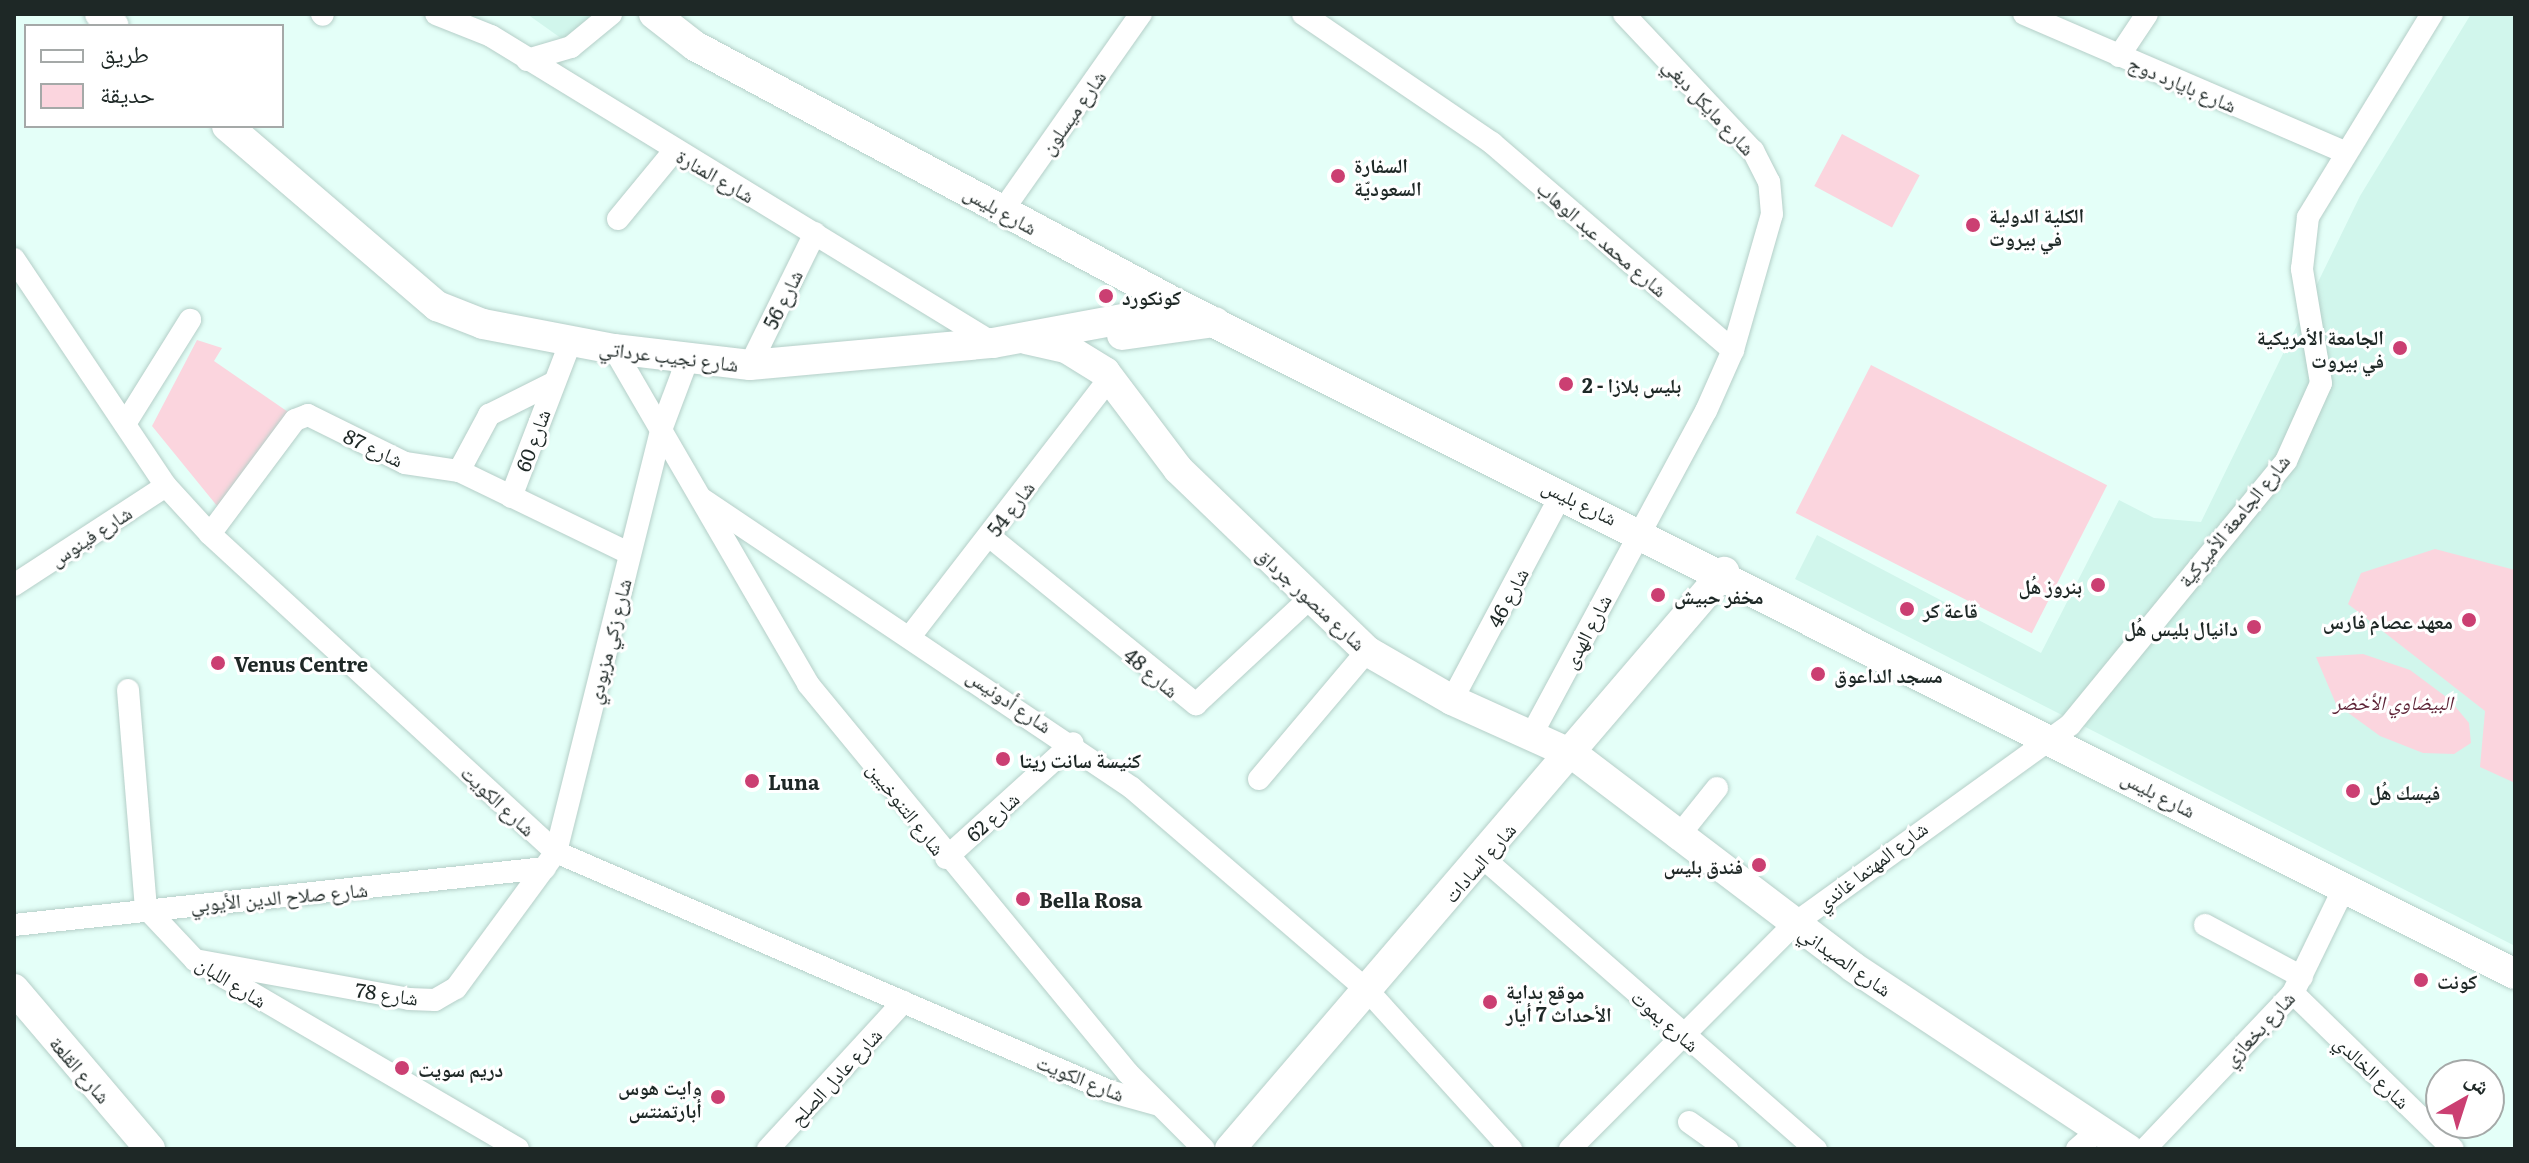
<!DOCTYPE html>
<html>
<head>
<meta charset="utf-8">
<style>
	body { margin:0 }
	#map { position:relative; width:2529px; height:1163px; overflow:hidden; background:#e4fff8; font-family:Literata,"Noto Naskh Arabic",serif }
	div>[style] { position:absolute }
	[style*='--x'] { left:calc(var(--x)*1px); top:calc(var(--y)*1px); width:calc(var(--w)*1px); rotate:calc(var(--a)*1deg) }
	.built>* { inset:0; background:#d1f6ec }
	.green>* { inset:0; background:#fbd5de; transform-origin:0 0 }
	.roads { filter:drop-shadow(0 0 2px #b5cfc8) drop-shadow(0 0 2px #b5cfc8) }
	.street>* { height:22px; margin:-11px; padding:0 11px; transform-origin:11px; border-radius:11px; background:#fff }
	.secondary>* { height:30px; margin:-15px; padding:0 15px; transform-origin:15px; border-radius:15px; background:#fff }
	.dots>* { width:22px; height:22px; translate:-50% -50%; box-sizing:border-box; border:4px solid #fff; border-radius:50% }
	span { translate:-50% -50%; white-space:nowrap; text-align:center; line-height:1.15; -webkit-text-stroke:6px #fff; paint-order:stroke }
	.street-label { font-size:20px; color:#1e2826 }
	.poi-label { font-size:20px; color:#1e2826; font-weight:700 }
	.left { translate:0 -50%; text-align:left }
	.right { translate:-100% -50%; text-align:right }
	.park-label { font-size:20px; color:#5e2437; font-style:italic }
	.frame { position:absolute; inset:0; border:16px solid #1e2826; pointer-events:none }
	.legend { position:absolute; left:24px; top:24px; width:260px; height:104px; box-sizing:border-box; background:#fff; border:2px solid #a5a9a8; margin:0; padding:10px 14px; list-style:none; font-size:24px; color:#1e2826 }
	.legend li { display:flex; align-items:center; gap:16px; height:40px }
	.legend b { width:40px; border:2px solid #a5a9a8 }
	.north { position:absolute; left:2425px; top:1059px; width:80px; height:80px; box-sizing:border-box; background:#fff; border:2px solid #a5a9a8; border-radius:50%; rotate:39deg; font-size:22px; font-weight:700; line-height:32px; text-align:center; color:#1e2826 }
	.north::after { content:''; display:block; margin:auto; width:28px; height:36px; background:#cb3f72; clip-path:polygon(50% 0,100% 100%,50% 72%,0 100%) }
</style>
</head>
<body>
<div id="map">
	<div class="built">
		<div style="clip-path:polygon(527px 14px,592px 14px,565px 41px)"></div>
		<div style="clip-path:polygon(2471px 14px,2515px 14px,2515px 946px,1795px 579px,1817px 535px,2041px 653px,2119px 500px,2154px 518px,2201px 522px,2360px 196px)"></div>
	</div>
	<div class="green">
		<div style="left:1842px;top:134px;width:88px;height:59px;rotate:28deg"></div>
		<div style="clip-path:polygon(197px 340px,222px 348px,214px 361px,291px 414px,222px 512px,152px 426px)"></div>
		<div style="left:1871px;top:365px;width:265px;height:166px;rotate:27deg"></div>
		<div style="clip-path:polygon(2435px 549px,2515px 570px,2515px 783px,2480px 767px,2485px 711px,2348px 604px,2361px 573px)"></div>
		<div style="clip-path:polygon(2363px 654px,2410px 670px,2449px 699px,2469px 723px,2471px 743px,2454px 754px,2423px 753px,2380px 736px,2336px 704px,2316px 657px)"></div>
	</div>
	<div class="roads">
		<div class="street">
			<div style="--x:322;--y:14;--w:1;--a:45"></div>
			<div style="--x:436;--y:14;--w:59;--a:21.8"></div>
			<div style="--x:491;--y:36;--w:588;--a:31.45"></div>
			<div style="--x:1303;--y:14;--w:229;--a:34.3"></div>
			<div style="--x:1492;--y:143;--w:318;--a:40.7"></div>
			<div style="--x:2024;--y:14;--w:346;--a:23.3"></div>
			<div style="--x:2119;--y:56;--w:50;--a:-56.3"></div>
			<div style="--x:527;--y:60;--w:46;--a:-16.5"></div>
			<div style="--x:571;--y:47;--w:52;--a:-39.5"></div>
			<div style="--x:1003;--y:210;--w:240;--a:-54.9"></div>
			<div style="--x:618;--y:219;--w:88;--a:-50.5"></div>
			<div style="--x:14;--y:259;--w:273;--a:56.2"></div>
			<div style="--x:166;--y:486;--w:65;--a:47.5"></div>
			<div style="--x:210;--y:534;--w:470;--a:42.6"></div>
			<div style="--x:556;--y:852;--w:602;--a:23.37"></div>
			<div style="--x:1109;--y:1091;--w:52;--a:15.6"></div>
			<div style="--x:614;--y:349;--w:387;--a:59.9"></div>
			<div style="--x:808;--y:684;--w:504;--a:50.56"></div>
			<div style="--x:1128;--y:1073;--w:107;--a:45"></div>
			<div style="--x:750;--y:365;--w:147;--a:-63.8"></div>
			<div style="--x:125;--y:424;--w:123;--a:-58"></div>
			<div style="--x:459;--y:471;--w:64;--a:-61.8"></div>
			<div style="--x:489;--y:415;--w:72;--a:-26.6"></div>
			<div style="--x:511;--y:497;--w:167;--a:-69"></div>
			<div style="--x:702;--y:499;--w:518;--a:33.9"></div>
			<div style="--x:1132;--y:788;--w:313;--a:40.7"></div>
			<div style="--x:1369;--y:992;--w:212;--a:47.9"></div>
			<div style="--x:210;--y:534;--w:142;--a:-53.3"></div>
			<div style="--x:295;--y:420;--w:14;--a:-21"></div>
			<div style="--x:308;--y:415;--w:108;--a:26.3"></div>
			<div style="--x:405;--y:463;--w:55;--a:8.4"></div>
			<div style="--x:459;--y:471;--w:189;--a:25.8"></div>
			<div style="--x:989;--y:536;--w:267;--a:39.1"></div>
			<div style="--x:1196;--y:704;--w:156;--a:-42.9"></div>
			<div style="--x:14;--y:585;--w:181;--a:-33.1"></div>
			<div style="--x:912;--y:634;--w:319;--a:-52.3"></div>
			<div style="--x:128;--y:690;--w:219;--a:85.3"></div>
			<div style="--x:146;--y:908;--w:71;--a:46.7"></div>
			<div style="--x:195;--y:960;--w:374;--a:30.3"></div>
			<div style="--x:1452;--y:700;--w:234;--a:-62"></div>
			<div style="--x:1533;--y:732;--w:365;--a:-61.7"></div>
			<div style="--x:1706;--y:411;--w:67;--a:-66.1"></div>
			<div style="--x:1733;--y:350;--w:141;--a:-74"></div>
			<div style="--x:1772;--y:214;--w:32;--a:-95"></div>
			<div style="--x:1769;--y:182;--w:35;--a:-117"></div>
			<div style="--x:1753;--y:151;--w:188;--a:-133.3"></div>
			<div style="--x:1259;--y:779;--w:167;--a:-49.8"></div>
			<div style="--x:1677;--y:838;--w:64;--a:-51.3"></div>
			<div style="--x:1482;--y:857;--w:444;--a:41.2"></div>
			<div style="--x:946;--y:858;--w:171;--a:-42.2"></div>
			<div style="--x:14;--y:925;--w:534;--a:-6.13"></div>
			<div style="--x:2205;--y:925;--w:110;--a:28.2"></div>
			<div style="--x:195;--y:960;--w:218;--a:10.3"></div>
			<div style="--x:409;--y:999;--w:26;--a:2"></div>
			<div style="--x:435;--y:1000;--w:24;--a:-30"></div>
			<div style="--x:456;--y:988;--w:169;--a:-53.7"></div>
			<div style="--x:556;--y:852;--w:435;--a:-76"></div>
			<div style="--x:661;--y:430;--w:74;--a:-69.4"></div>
			<div style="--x:2293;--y:993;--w:223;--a:44.3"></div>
			<div style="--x:1689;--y:1122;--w:47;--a:35.4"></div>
			<div style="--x:768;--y:1149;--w:200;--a:-47.4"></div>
			<div style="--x:1570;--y:1149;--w:317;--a:-45.1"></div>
			<div style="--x:1794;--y:924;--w:340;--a:-35.8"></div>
			<div style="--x:2070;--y:725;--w:341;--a:-50.7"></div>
			<div style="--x:2286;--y:461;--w:85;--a:-65.8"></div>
			<div style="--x:2321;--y:383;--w:116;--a:-99.5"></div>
			<div style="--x:2302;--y:269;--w:52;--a:-83.4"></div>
			<div style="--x:2308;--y:217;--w:238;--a:-58.6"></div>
			<div style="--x:2077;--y:1149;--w:30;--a:-41"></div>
			<div style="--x:2145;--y:1149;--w:215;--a:-46.5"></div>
			<div style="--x:2293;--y:993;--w:117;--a:-64.1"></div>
		</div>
		<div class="secondary">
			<div style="--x:100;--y:14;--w:18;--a:41"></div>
			<div style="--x:654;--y:14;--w:52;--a:38"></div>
			<div style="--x:695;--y:46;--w:553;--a:28.14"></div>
			<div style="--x:1183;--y:307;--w:1490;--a:26.6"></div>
			<div style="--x:227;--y:126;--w:277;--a:40.6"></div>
			<div style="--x:437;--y:306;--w:49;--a:21.4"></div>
			<div style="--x:483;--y:324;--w:133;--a:10.8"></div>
			<div style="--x:614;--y:349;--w:137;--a:6.7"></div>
			<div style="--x:750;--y:365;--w:244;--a:-5.2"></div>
			<div style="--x:993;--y:343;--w:159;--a:-10.5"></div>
			<div style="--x:1149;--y:314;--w:17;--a:-62"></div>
			<div style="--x:1157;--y:299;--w:13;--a:-129"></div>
			<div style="--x:1122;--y:335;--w:94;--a:-8"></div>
			<div style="--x:1026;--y:339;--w:41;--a:12.7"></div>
			<div style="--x:1066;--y:348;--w:46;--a:31.6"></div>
			<div style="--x:1105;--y:372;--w:121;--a:53"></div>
			<div style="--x:1178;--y:469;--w:262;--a:43.9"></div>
			<div style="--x:1367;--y:651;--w:98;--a:30"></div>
			<div style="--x:1452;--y:700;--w:134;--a:24.3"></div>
			<div style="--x:1574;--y:755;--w:350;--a:37.2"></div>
			<div style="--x:1853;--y:967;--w:330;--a:33.5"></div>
			<div style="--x:14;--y:989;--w:210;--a:49.6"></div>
			<div style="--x:1230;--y:1149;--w:760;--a:-49.43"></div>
		</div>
	</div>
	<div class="dots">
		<div style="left:1338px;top:176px;background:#cb3f72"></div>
		<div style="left:1973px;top:225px;background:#cb3f72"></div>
		<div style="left:1106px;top:296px;background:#cb3f72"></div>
		<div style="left:2400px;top:348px;background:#cb3f72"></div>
		<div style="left:1566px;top:384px;background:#cb3f72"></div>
		<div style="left:2098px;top:585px;background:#cb3f72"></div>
		<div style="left:1658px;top:595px;background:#cb3f72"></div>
		<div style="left:1907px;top:609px;background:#cb3f72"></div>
		<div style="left:2469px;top:620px;background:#cb3f72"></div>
		<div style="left:2254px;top:627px;background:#cb3f72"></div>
		<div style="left:218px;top:663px;background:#cb3f72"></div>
		<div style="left:1818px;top:674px;background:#cb3f72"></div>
		<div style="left:1003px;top:759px;background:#cb3f72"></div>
		<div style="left:752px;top:781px;background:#cb3f72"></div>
		<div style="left:2353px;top:791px;background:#cb3f72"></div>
		<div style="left:1759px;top:865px;background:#cb3f72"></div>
		<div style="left:1023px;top:899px;background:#cb3f72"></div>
		<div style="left:2421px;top:980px;background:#cb3f72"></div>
		<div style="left:1490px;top:1002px;background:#cb3f72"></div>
		<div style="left:402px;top:1068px;background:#cb3f72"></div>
		<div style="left:718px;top:1097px;background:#cb3f72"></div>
	</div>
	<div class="street-label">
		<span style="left:2183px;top:83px;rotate:23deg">شارع بايارد دوج</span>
		<span style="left:1710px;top:106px;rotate:47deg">شارع مايكل دبغي</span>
		<span style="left:1072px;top:112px;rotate:-55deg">شارع ميسلون</span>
		<span style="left:716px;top:175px;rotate:30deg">شارع المنارة</span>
		<span style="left:1001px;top:209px;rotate:29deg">شارع بليس</span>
		<span style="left:1603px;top:238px;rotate:41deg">شارع محمد عبد الوهاب</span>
		<span style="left:782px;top:299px;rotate:-64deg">شارع 56</span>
		<span style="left:669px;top:355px;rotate:7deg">شارع نجيب عرداتي</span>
		<span style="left:532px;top:440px;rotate:-70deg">شارع 60</span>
		<span style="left:374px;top:447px;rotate:25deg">شارع 87</span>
		<span style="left:1580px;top:501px;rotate:26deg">شارع بليس</span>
		<span style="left:1010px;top:508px;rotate:-53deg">شارع 54</span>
		<span style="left:2233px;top:520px;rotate:-51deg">شارع الجامعة الأميركية</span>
		<span style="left:90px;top:535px;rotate:-33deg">شارع فينوس</span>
		<span style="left:1507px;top:597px;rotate:-62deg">شارع 46</span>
		<span style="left:1312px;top:598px;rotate:43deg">شارع منصور جرداق</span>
		<span style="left:1586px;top:631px;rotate:-62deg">شارع الهدى</span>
		<span style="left:608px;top:641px;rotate:-76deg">شارع زكي مزبودي</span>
		<span style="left:1152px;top:672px;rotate:40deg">شارع 48</span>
		<span style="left:1010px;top:700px;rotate:34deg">شارع أدونيس</span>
		<span style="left:2159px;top:793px;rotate:27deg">شارع بليس</span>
		<span style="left:499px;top:800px;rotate:43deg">شارع الكويت</span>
		<span style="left:907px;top:808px;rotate:52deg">شارع التنوخيين</span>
		<span style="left:992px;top:816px;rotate:-42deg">شارع 62</span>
		<span style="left:1479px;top:862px;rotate:-49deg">شارع السادات</span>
		<span style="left:1871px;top:865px;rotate:-37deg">شارع المهتما غاندي</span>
		<span style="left:279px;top:896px;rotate:-5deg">شارع صلاح الدين الأيوبي</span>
		<span style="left:1846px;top:960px;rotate:35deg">شارع الصيداني</span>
		<span style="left:232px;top:981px;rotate:32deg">شارع اللبان</span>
		<span style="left:387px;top:993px;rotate:8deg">شارع 78</span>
		<span style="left:1666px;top:1020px;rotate:41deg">شارع يموت</span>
		<span style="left:2258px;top:1028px;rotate:-47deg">شارع بخعازي</span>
		<span style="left:81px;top:1069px;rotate:49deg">شارع القلعة</span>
		<span style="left:2373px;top:1071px;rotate:44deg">شارع الخالدي</span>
		<span style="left:835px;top:1076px;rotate:-47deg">شارع عادل الصلح</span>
		<span style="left:1081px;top:1077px;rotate:22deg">شارع الكويت</span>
	</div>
	<div class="poi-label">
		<span class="left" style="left:1354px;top:176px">السفارة<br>السعوديّة</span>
		<span class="left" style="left:1989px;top:226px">الكلية الدولية<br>في بيروت</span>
		<span class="left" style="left:1122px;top:296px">كونكورد</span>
		<span class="right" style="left:2384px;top:348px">الجامعة الأمريكية<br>في بيروت</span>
		<span class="left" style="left:1582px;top:384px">2 - بليس بلازا</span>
		<span class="right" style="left:2082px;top:585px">بنروز هُل</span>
		<span class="left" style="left:1674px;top:595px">مخفر حبيش</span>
		<span class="left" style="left:1923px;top:609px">قاعة كر</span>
		<span class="right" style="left:2453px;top:620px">معهد عصام فارس</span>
		<span class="right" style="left:2238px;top:627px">دانيال بليس هُل</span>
		<span class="left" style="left:234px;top:663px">Venus Centre</span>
		<span class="left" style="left:1834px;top:674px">مسجد الداعوق</span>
		<span class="left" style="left:1019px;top:759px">كنيسة سانت ريتا</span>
		<span class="left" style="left:768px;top:781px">Luna</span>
		<span class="left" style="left:2369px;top:791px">فيسك هُل</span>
		<span class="right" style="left:1743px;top:865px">فندق بليس</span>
		<span class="left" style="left:1039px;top:899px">Bella Rosa</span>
		<span class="left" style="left:2437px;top:980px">كونت</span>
		<span class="left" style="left:1506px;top:1002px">موقع بداية<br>الأحداث 7 أيار</span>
		<span class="left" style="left:418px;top:1068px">دريم سويت</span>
		<span class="right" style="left:702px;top:1098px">وايت هوس<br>أبارتمنتس</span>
	</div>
	<div class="park-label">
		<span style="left:2393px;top:701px">البيضاوي الأخضر</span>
	</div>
	<div class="frame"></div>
	<ul class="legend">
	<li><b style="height:10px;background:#fff"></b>طريق</li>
	<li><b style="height:22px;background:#fbd5de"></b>حديقة</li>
	</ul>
	<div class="north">ش</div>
</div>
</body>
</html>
